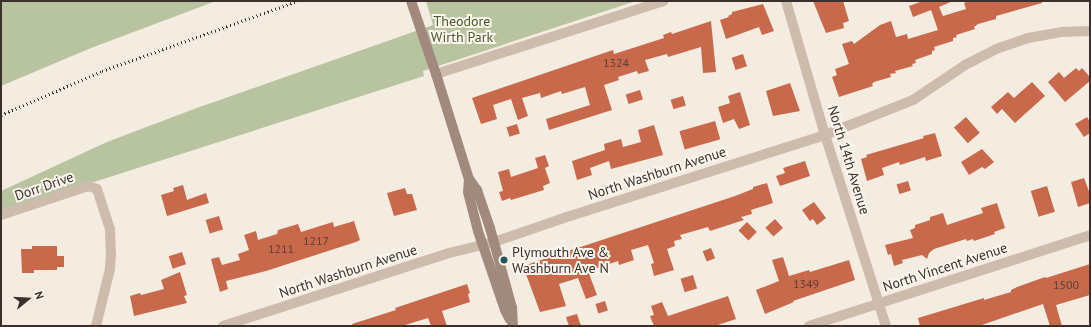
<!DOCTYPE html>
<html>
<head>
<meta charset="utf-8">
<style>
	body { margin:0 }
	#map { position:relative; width:1091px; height:327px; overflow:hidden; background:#f4ebe1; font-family:"PT Sans",sans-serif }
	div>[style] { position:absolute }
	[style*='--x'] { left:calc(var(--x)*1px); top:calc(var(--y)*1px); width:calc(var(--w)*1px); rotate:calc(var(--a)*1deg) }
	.green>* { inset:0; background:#b8c4a0 }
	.building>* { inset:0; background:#c8694b; transform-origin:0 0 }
	.street>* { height:10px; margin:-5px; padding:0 5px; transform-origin:5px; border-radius:5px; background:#cdbbac }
	.secondary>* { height:10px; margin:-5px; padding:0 5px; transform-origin:5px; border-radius:5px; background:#a18a7d }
	.rail>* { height:3px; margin-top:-1.5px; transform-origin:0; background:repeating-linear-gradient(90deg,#3b302b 0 1px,transparent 0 4px) }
	.dots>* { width:11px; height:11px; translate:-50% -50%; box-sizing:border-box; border:2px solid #fbf5ee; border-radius:50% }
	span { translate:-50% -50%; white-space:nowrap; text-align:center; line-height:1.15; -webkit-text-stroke:4px #fbf5ee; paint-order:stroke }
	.number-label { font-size:12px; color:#5e3e33 }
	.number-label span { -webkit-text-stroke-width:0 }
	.park-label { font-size:14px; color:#4a5a2e }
	.street-label { font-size:14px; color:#3b302b }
	.poi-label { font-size:14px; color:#3b302b }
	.left { translate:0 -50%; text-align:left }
	.frame { position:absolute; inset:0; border:2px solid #3b302b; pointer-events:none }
	.north { position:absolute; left:8px; top:279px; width:40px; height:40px; -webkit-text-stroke:3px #fbf5ee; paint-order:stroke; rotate:72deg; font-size:11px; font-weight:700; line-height:16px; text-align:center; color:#3b302b }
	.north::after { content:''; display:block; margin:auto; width:14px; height:18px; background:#3b302b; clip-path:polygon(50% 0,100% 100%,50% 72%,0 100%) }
</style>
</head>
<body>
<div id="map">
	<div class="green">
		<div style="clip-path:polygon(1px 1px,216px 1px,91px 48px,1px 86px)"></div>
		<div style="clip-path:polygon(426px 1px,636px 1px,423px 71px,424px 76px,94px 182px,89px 181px,1px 212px,1px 191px,107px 142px,194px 109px,433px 25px)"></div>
	</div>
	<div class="building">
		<div style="clip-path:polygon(813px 1px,843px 1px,849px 21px,843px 23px,844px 28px,826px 33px)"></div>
		<div style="clip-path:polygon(923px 1px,953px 1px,939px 7px,943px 16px,966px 9px,964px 3px,969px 1px,1042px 1px,1042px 3px,996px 16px,996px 19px,978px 24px,974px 27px,975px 29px,956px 35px,957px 37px,953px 38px,953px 41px,934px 47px,935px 50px,932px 51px,932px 54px,915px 60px,916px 63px,912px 64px,913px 66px,895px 71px,896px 73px,890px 74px,891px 77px,874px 82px,872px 84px,873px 86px,839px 97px,832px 77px,837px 75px,835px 69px,849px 64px,842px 44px,852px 41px,854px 44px,880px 25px,891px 21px,896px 37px,907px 34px,908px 39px,938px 30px,931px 10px,913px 17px,909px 6px)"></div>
		<div style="clip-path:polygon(763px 4px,774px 31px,762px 35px,759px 27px,726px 39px,720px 20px,729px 17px,728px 16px,732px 14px,732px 12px)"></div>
		<div style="clip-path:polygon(711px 21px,716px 72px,703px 73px,701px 47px,668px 57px,667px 54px,645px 60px,649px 71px,638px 74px,637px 71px,618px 77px,619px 80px,604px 85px,612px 110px,549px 130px,546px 119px,590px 105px,585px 87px,562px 94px,561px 91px,541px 98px,540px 93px,522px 98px,528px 116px,518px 120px,511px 99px,493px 105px,497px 119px,481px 124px,472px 98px,613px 50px,614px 54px,664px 38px,663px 35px,671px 32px,672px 34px)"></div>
		<div style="left:743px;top:54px;width:13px;height:12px;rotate:72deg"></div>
		<div style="clip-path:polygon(1076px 68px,1079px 71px,1082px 68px,1090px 77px,1090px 81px,1065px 102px,1048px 82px,1059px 72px,1064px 78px)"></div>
		<div style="clip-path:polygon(1032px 82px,1045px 96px,1015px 123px,1002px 109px,997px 114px,991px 107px,1008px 92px,1014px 98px)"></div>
		<div style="clip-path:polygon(790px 83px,800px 111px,773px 116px,766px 91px)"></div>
		<div style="left:640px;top:90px;width:10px;height:15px;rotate:73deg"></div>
		<div style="clip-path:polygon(740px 92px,750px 125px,739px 129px,734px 119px,723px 123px,718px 107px,730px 103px,728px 96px)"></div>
		<div style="left:683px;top:96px;width:10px;height:13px;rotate:73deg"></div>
		<div style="left:966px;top:117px;width:21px;height:16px;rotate:49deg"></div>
		<div style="clip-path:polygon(1087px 117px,1090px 122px,1090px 133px,1084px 137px,1075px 124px)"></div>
		<div style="left:715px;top:121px;width:19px;height:37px;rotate:74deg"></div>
		<div style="left:517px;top:124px;width:10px;height:11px;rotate:73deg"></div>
		<div style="clip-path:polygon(654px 125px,663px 155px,611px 169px,609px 161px,590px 168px,592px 175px,577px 180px,572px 161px,605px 150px,604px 144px,621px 139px,623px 147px,641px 142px,638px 130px)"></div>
		<div style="clip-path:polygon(935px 133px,942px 156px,926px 161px,925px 157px,900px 165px,899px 162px,882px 168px,884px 175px,867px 181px,861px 159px,867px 157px,866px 155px,924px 138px,923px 136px)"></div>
		<div style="clip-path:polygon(982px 149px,994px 162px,985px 169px,982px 167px,969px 175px,961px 162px)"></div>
		<div style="clip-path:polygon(545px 155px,549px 166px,545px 168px,550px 183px,543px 186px,544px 190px,511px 200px,510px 198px,502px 201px,499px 192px,503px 191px,498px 172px,509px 169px,511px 177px,538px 168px,535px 158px)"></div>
		<div style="clip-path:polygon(805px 161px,810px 176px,780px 186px,776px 176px,785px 173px,783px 168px)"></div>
		<div style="clip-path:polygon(1084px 178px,1090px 194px,1090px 203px,1078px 207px,1071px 182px)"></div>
		<div style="left:908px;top:181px;width:10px;height:12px;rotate:73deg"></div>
		<div style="clip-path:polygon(767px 183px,773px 203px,751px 210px,752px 214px,741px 217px,744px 220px,710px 231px,708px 227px,680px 235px,682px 239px,674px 241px,675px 246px,667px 249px,674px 270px,654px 276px,651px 264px,654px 263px,648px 245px,631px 250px,634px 260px,619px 265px,618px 261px,588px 271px,597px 295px,586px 299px,578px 278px,559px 284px,566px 306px,540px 312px,523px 266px,735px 196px,753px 189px,753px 187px)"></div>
		<div style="clip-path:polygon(183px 185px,187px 200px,206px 193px,209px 203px,167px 216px,161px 195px,174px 191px,173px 188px)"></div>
		<div style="left:1047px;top:186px;width:27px;height:17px;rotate:73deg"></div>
		<div style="clip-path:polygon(405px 188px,407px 194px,412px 194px,417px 210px,394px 216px,387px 193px)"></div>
		<div style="clip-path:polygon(814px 202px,826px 218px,817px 225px,813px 219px,810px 221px,802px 210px)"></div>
		<div style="clip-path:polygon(997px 203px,1005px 228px,994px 232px,995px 234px,974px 241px,973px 239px,967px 241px,966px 239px,934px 249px,929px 253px,927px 259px,922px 255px,902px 260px,903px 263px,894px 266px,891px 254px,888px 255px,885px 245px,913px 238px,910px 230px,915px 228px,915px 225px,930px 220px,930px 217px,943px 213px,947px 225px,983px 213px,981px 208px)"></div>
		<div style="left:219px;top:216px;width:14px;height:14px;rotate:73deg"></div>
		<div style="left:775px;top:219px;width:12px;height:13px;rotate:48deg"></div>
		<div style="clip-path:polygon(354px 221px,360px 240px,356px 242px,266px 271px,226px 281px,228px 289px,220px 292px,211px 259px,219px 257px,222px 265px,240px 260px,238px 254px,249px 250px,244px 235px,256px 231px,258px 240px,277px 234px,278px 230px,298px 224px,301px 232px,333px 222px,334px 227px)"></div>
		<div style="left:747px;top:222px;width:14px;height:12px;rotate:45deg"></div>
		<div style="clip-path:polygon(32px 246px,57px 246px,57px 256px,64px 256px,64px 267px,57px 267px,57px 270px,34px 270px,34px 273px,22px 273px,21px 249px,32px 249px)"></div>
		<div style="left:711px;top:248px;width:11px;height:9px;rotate:68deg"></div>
		<div style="left:182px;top:252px;width:13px;height:14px;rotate:72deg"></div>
		<div style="clip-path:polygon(783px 257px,789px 276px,809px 270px,810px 272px,849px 260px,855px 280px,793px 301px,794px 302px,765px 314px,756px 290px,779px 281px,772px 260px)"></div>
		<div style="clip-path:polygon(1090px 264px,1090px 295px,1056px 305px,1062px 326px,1050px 326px,1043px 304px,979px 326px,920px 326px,918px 318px,984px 298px,984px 300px,1011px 292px,1011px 290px,1017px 287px,1045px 277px,1046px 278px)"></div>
		<div style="clip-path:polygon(180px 272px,187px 295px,184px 296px,187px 303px,134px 316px,130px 296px,140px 293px,141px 295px,164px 289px,161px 280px)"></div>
		<div style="left:693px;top:275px;width:14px;height:13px;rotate:73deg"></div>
		<div style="clip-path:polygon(467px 284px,470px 293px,468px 294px,470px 302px,442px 311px,447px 326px,431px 326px,428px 318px,402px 326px,353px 326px,352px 324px,396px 310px,395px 308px)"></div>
		<div style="clip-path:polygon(728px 296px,736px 319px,715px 326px,654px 326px,650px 316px,654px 315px,651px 306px,662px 302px,668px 316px)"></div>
		<div style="left:605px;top:301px;width:10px;height:10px;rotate:73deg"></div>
		<div style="clip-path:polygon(577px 314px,581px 326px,569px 326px,566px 317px)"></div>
	</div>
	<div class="street">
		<div style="--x:786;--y:1;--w:140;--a:73.8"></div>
		<div style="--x:825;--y:135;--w:201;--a:72.3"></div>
		<div style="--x:436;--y:74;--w:239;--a:-17.8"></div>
		<div style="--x:1;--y:215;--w:92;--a:-18.4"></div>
		<div style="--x:88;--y:186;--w:9;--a:18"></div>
		<div style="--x:97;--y:189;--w:42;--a:72"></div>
		<div style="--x:110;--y:229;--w:25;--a:88"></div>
		<div style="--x:111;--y:254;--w:15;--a:94"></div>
		<div style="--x:110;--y:269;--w:59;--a:103.8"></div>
		<div style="--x:223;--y:326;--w:237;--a:-17.9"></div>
		<div style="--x:449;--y:253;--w:46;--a:-13.7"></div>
		<div style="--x:494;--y:242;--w:80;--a:-18.9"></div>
		<div style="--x:570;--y:216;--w:268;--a:-17.6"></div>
		<div style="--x:825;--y:135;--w:95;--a:-21.7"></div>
		<div style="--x:913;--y:100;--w:63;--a:-33.9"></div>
		<div style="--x:965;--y:65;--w:35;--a:-27"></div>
		<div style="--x:996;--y:49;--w:34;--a:-19"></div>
		<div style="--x:1028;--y:38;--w:35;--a:-10"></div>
		<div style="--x:1062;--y:32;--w:28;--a:-2"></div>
		<div style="--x:809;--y:326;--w:295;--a:-17.9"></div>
	</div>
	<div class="secondary">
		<div style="--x:411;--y:1;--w:77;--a:71.1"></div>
		<div style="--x:436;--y:74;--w:110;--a:72.6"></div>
		<div style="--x:469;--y:179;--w:14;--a:54"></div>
		<div style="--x:477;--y:190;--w:40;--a:71.1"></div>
		<div style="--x:490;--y:228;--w:83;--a:74.6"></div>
		<div style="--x:512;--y:308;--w:17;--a:87"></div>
		<div style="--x:469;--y:179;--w:13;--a:94"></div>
		<div style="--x:468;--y:192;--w:40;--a:75.6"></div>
		<div style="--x:478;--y:231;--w:83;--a:71.1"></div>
		<div style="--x:505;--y:310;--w:11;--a:63"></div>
	</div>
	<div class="rail">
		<div style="--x:1;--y:115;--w:110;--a:-23.5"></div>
		<div style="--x:102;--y:71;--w:208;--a:-19.7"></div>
	</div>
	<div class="dots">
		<div style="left:504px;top:260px;background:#1f5a5e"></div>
	</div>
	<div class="number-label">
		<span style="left:616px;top:63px">1324</span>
		<span style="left:316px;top:241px">1217</span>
		<span style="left:281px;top:249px">1211</span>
		<span style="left:806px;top:284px">1349</span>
		<span style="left:1066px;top:285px">1500</span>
	</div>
	<div class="park-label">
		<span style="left:462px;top:29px">Theodore<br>Wirth Park</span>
	</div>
	<div class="street-label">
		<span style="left:849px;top:160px;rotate:73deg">North 14th Avenue</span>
		<span style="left:657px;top:173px;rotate:-18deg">North Washburn Avenue</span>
		<span style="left:44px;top:186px;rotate:-19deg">Dorr Drive</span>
		<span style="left:945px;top:267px;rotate:-18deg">North Vincent Avenue</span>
		<span style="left:348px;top:271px;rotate:-18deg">North Washburn Avenue</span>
	</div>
	<div class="poi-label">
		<span class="left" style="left:512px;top:260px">Plymouth Ave &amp;<br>Washburn Ave N</span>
	</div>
	<div class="frame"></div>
	<div class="north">N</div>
</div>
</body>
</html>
